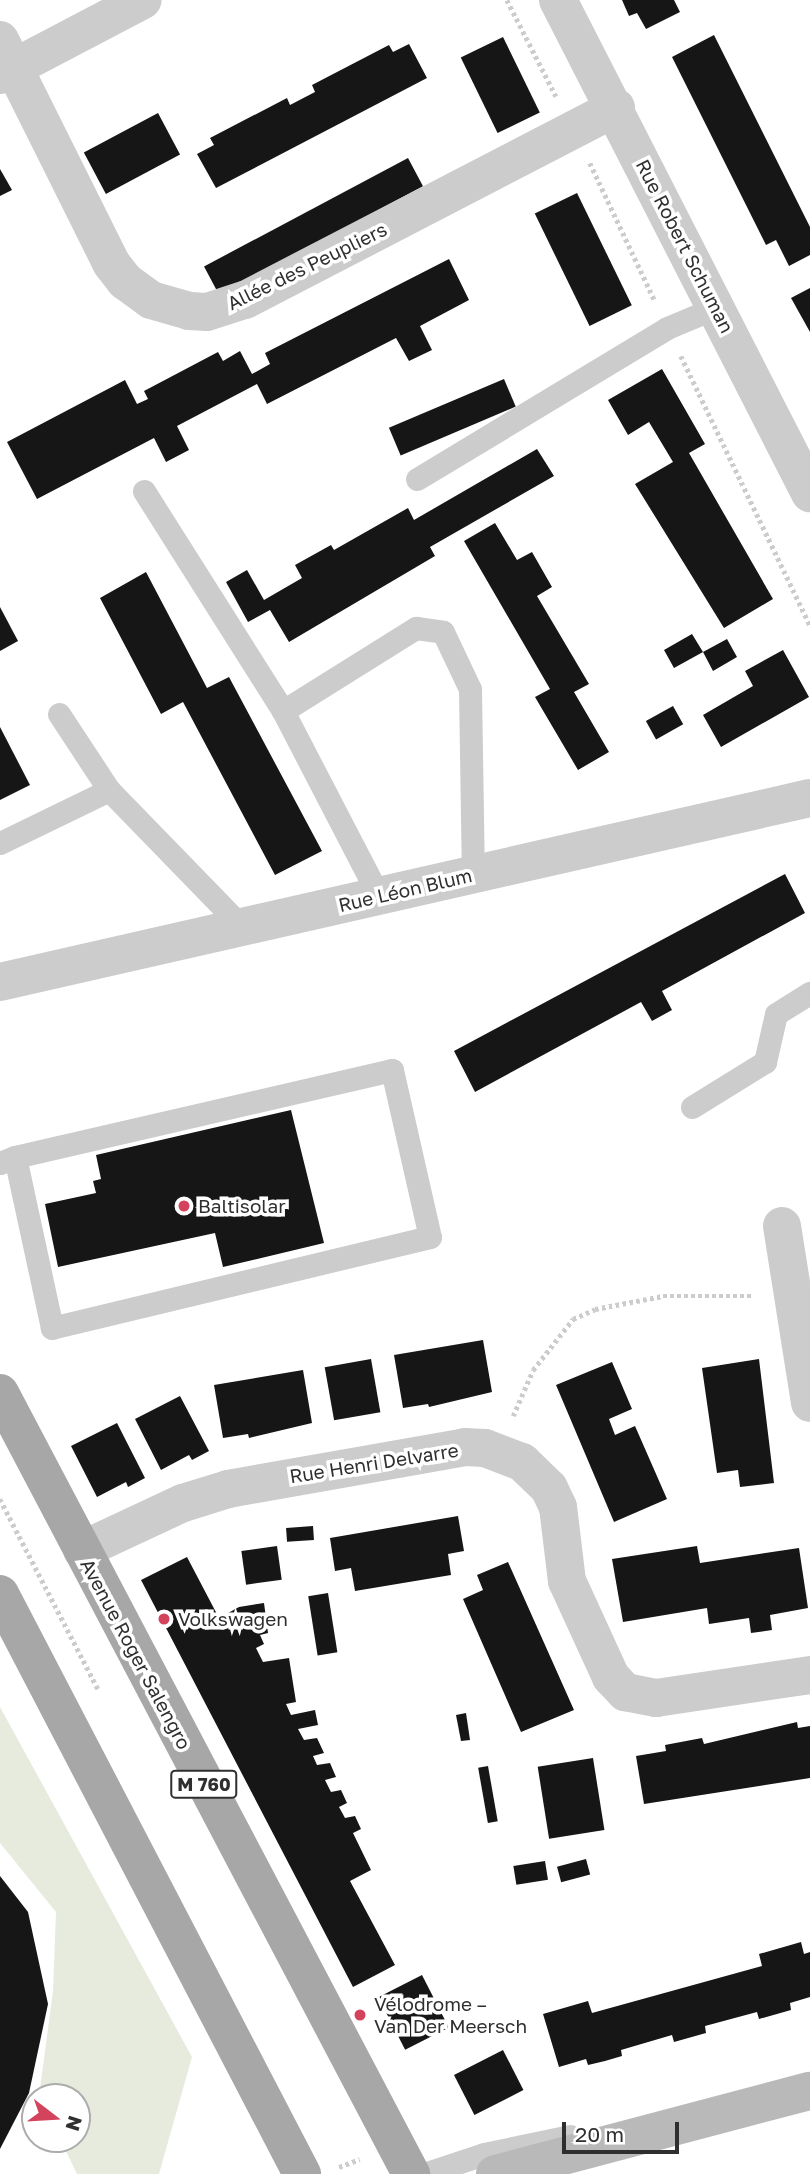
<!DOCTYPE html>
<html>
<head>
<meta charset="utf-8">
<style>
	body { margin:0 }
	#map { position:relative; width:810px; height:2174px; overflow:hidden; background:#fff; font-family:"Golos Text",sans-serif }
	div>[style] { position:absolute }
	[style*='--x'] { left:calc(var(--x)*1px); top:calc(var(--y)*1px); width:calc(var(--w)*1px); rotate:calc(var(--a)*1deg) }
	.green>* { inset:0; background:#e6ebde }
	.building>* { inset:0; background:#161616; transform-origin:0 0 }
	.path>* { height:4.5px; margin-top:-2.25px; transform-origin:0; background:repeating-linear-gradient(90deg,#ccc 0 3.5px,transparent 0 7px) }
	.lane>* { height:23px; margin:-11.5px; padding:0 11.5px; transform-origin:11.5px; border-radius:11.5px; background:#ccc }
	.street>* { height:38px; margin:-19px; padding:0 19px; transform-origin:19px; border-radius:19px; background:#ccc }
	.secondary>* { height:38px; margin:-19px; padding:0 19px; transform-origin:19px; border-radius:19px; background:#b9b9b9 }
	.primary>* { height:38px; margin:-19px; padding:0 19px; transform-origin:19px; border-radius:19px; background:#a7a7a7 }
	.dots>* { width:19px; height:19px; translate:-50% -50%; box-sizing:border-box; border:4px solid #fff; border-radius:50% }
	span { translate:-50% -50%; white-space:nowrap; text-align:center; line-height:1.15; -webkit-text-stroke:7px #fff; paint-order:stroke }
	.shield-label span { padding:2px 5px; background:#fff; border:2px solid; border-radius:5px; -webkit-text-stroke-width:0 }
	.shield-label { font-size:18px; color:#2f2f2f; font-weight:700 }
	.street-label { font-size:19px; color:#2f2f2f }
	.poi-label { font-size:19px; color:#2f2f2f }
	.left { translate:0 -50%; text-align:left }
	.north { position:absolute; left:21px; top:2083px; width:70px; height:70px; box-sizing:border-box; background:#fff; border:2px solid #acacac; border-radius:50%; rotate:107deg; font-size:19px; font-weight:700; line-height:28px; text-align:center; color:#2f2f2f }
	.north::after { content:''; display:block; margin:auto; width:24px; height:32px; background:#d4435c; clip-path:polygon(50% 0,100% 100%,50% 72%,0 100%) }
	.scale { position:absolute; left:562px; top:2122px; width:117px; height:32px; box-sizing:border-box; border:4px solid #2f2f2f; border-top:0; padding-left:9px; font-size:21px; line-height:24px; white-space:nowrap; color:#2f2f2f; -webkit-text-stroke:5px #fff; paint-order:stroke }
</style>
</head>
<body>
<div id="map">
	<div class="green">
		<div style="clip-path:polygon(0 1707px,192px 2057px,159px 2174px,77px 2174px,60px 2139px,77px 2139px,77px 2097px,39px 2096px,53px 1991px,56px 1912px,0 1843px)"></div>
	</div>
	<div class="building">
		<div style="clip-path:polygon(622px 0,674px 0,680px 12px,646px 29px,637px 13px,629px 16px)"></div>
		<div style="clip-path:polygon(714px 35px,810px 227px,810px 255px,789px 266px,776px 240px,766px 245px,672px 57px)"></div>
		<div style="left:503px;top:37px;width:84px;height:47px;rotate:64deg"></div>
		<div style="clip-path:polygon(409px 44px,427px 78px,216px 188px,197px 154px,214px 145px,210px 138px,287px 98px,290px 105px,315px 92px,312px 85px,389px 45px,393px 52px)"></div>
		<div style="left:158px;top:113px;width:47px;height:84px;rotate:62deg"></div>
		<div style="left:408px;top:158px;width:32px;height:231px;rotate:62deg"></div>
		<div style="clip-path:polygon(0 169px,12px 190px,0 196px)"></div>
		<div style="left:577px;top:193px;width:125px;height:47px;rotate:64deg"></div>
		<div style="clip-path:polygon(449px 259px,469px 300px,420px 326px,432px 350px,409px 361px,396px 338px,267px 404px,257px 384px,177px 426px,189px 450px,166px 462px,154px 438px,37px 499px,7px 442px,125px 380px,137px 404px,148px 399px,144px 391px,218px 352px,223px 361px,240px 351px,252px 374px,270px 364px,265px 353px)"></div>
		<div style="clip-path:polygon(810px 288px,810px 332px,791px 298px)"></div>
		<div style="clip-path:polygon(662px 369px,705px 444px,689px 453px,773px 599px,724px 628px,635px 484px,673px 462px,649px 422px,628px 435px,608px 400px)"></div>
		<div style="left:504px;top:379px;width:30px;height:125px;rotate:67deg"></div>
		<div style="clip-path:polygon(537px 449px,554px 476px,430px 547px,435px 556px,289px 642px,270px 610px,248px 622px,226px 582px,247px 570px,264px 600px,302px 578px,295px 565px,331px 545px,334px 550px,408px 508px,414px 520px)"></div>
		<div style="clip-path:polygon(495px 523px,517px 560px,532px 552px,552px 587px,537px 596px,589px 684px,574px 692px,609px 752px,578px 770px,535px 697px,550px 689px,464px 541px)"></div>
		<div style="clip-path:polygon(146px 572px,207px 688px,229px 677px,322px 851px,275px 875px,183px 702px,161px 714px,100px 598px)"></div>
		<div style="clip-path:polygon(0 607px,18px 641px,0 651px)"></div>
		<div style="clip-path:polygon(692px 634px,703px 652px,727px 639px,737px 657px,713px 671px,703px 652px,674px 668px,664px 650px)"></div>
		<div style="clip-path:polygon(783px 650px,809px 697px,721px 747px,703px 715px,753px 686px,745px 671px)"></div>
		<div style="left:673px;top:706px;width:21px;height:31px;rotate:61deg"></div>
		<div style="clip-path:polygon(0 727px,30px 785px,0 800px)"></div>
		<div style="clip-path:polygon(785px 874px,805px 913px,662px 991px,672px 1010px,652px 1021px,641px 1002px,475px 1092px,454px 1051px)"></div>
		<div style="clip-path:polygon(291px 1110px,324px 1243px,223px 1267px,215px 1233px,58px 1267px,45px 1204px,96px 1193px,93px 1181px,101px 1179px,96px 1155px)"></div>
		<div style="clip-path:polygon(483px 1340px,492px 1392px,429px 1407px,428px 1404px,403px 1408px,394px 1355px)"></div>
		<div style="left:371px;top:1359px;width:54px;height:47px;rotate:80deg"></div>
		<div style="clip-path:polygon(759px 1359px,774px 1483px,740px 1487px,738px 1470px,717px 1473px,702px 1368px)"></div>
		<div style="clip-path:polygon(612px 1362px,632px 1409px,609px 1419px,615px 1435px,635px 1426px,667px 1499px,614px 1522px,556px 1385px)"></div>
		<div style="clip-path:polygon(303px 1370px,312px 1423px,249px 1438px,248px 1434px,223px 1438px,214px 1385px)"></div>
		<div style="clip-path:polygon(180px 1396px,209px 1451px,192px 1460px,189px 1455px,161px 1470px,135px 1419px)"></div>
		<div style="clip-path:polygon(117px 1423px,145px 1478px,128px 1487px,126px 1482px,97px 1497px,71px 1446px)"></div>
		<div style="clip-path:polygon(458px 1516px,464px 1551px,448px 1554px,451px 1575px,355px 1591px,351px 1568px,335px 1571px,330px 1538px)"></div>
		<div style="left:313px;top:1526px;width:14px;height:27px;rotate:86deg"></div>
		<div style="left:277px;top:1546px;width:34px;height:36px;rotate:82deg"></div>
		<div style="clip-path:polygon(697px 1546px,700px 1563px,799px 1548px,808px 1608px,770px 1615px,772px 1630px,751px 1633px,749px 1618px,709px 1624px,707px 1608px,623px 1622px,612px 1559px)"></div>
		<div style="clip-path:polygon(187px 1557px,219px 1618px,239px 1607px,264px 1603px,268px 1633px,260px 1635px,264px 1644px,256px 1648px,263px 1662px,289px 1658px,296px 1702px,286px 1704px,291px 1715px,315px 1710px,318px 1725px,298px 1729px,304px 1740px,317px 1738px,324px 1753px,313px 1756px,317px 1765px,330px 1763px,336px 1777px,325px 1780px,331px 1792px,341px 1790px,347px 1803px,339px 1807px,345px 1818px,355px 1816px,361px 1829px,353px 1833px,371px 1870px,350px 1881px,395px 1965px,353px 1987px,141px 1580px)"></div>
		<div style="clip-path:polygon(508px 1562px,574px 1710px,521px 1732px,463px 1599px,483px 1590px,477px 1575px)"></div>
		<div style="left:328px;top:1593px;width:60px;height:20px;rotate:81deg"></div>
		<div style="clip-path:polygon(466px 1713px,470px 1740px,461px 1741px,456px 1715px)"></div>
		<div style="clip-path:polygon(797px 1722px,798px 1728px,810px 1726px,810px 1778px,644px 1804px,636px 1756px,666px 1751px,665px 1745px,702px 1738px,704px 1744px)"></div>
		<div style="left:593px;top:1758px;width:73px;height:56px;rotate:81deg"></div>
		<div style="left:488px;top:1766px;width:56px;height:10px;rotate:80deg"></div>
		<div style="left:586px;top:1859px;width:16px;height:30px;rotate:75deg"></div>
		<div style="left:545px;top:1861px;width:19px;height:32px;rotate:81deg"></div>
		<div style="clip-path:polygon(0 1876px,28px 1912px,48px 2004px,29px 2093px,0 2149px)"></div>
		<div style="clip-path:polygon(801px 1942px,804px 1954px,810px 1952px,810px 1997px,790px 2003px,791px 2010px,759px 2019px,757px 2012px,705px 2026px,706px 2033px,674px 2042px,672px 2035px,621px 2050px,622px 2056px,605px 2061px,588px 2065px,586px 2059px,559px 2067px,543px 2014px,588px 2001px,592px 2013px,762px 1966px,759px 1954px)"></div>
		<div style="left:422px;top:1975px;width:59px;height:49px;rotate:63deg"></div>
		<div style="left:503px;top:2050px;width:45px;height:55px;rotate:63deg"></div>
	</div>
	<div class="path">
		<div style="--x:507;--y:0;--w:108;--a:63"></div>
		<div style="--x:590;--y:163;--w:153;--a:64.8"></div>
		<div style="--x:681;--y:356;--w:298;--a:64.4"></div>
		<div style="--x:513;--y:1416;--w:50;--a:-66.5"></div>
		<div style="--x:533;--y:1370;--w:65;--a:-51.9"></div>
		<div style="--x:573;--y:1319;--w:24;--a:-24"></div>
		<div style="--x:595;--y:1309;--w:69;--a:-10.8"></div>
		<div style="--x:663;--y:1296;--w:90;--a:0"></div>
		<div style="--x:0;--y:1499;--w:216;--a:62.7"></div>
		<div style="--x:339;--y:2167;--w:22;--a:-21"></div>
	</div>
	<div class="lane">
		<div style="--x:417;--y:479;--w:292;--a:-31.1"></div>
		<div style="--x:667;--y:328;--w:54;--a:-22.8"></div>
		<div style="--x:144;--y:491;--w:260;--a:57.7"></div>
		<div style="--x:283;--y:711;--w:208;--a:62.6"></div>
		<div style="--x:283;--y:711;--w:157;--a:-32"></div>
		<div style="--x:416;--y:628;--w:27;--a:8"></div>
		<div style="--x:443;--y:632;--w:63;--a:64.7"></div>
		<div style="--x:470;--y:689;--w:186;--a:89.1"></div>
		<div style="--x:59;--y:714;--w:91;--a:56.7"></div>
		<div style="--x:0;--y:843;--w:121;--a:-25.9"></div>
		<div style="--x:109;--y:790;--w:191;--a:45.8"></div>
		<div style="--x:692;--y:1107;--w:86;--a:-31.7"></div>
		<div style="--x:765;--y:1062;--w:49;--a:-77.1"></div>
		<div style="--x:776;--y:1014;--w:40;--a:-32"></div>
		<div style="--x:0;--y:1163;--w:16;--a:-22"></div>
		<div style="--x:15;--y:1157;--w:387;--a:-13"></div>
		<div style="--x:392;--y:1070;--w:171;--a:77.2"></div>
		<div style="--x:430;--y:1237;--w:389;--a:166.5"></div>
		<div style="--x:52;--y:1328;--w:175;--a:-102.2"></div>
		<div style="--x:424;--y:2174;--w:63;--a:-18.4"></div>
		<div style="--x:484;--y:2154;--w:88;--a:-11.8"></div>
	</div>
	<div class="street">
		<div style="--x:558;--y:0;--w:554;--a:62.93"></div>
		<div style="--x:0;--y:40;--w:249;--a:63.5"></div>
		<div style="--x:111;--y:263;--w:23;--a:52"></div>
		<div style="--x:125;--y:281;--w:32;--a:36"></div>
		<div style="--x:151;--y:300;--w:40;--a:16"></div>
		<div style="--x:189;--y:311;--w:18;--a:3"></div>
		<div style="--x:207;--y:312;--w:40;--a:-18"></div>
		<div style="--x:245;--y:300;--w:418;--a:-27.4"></div>
		<div style="--x:0;--y:75;--w:161;--a:-27.7"></div>
		<div style="--x:0;--y:982;--w:831;--a:-12.8"></div>
		<div style="--x:782;--y:1226;--w:179;--a:81"></div>
		<div style="--x:82;--y:1550;--w:111;--a:-25"></div>
		<div style="--x:183;--y:1503;--w:47;--a:-17.3"></div>
		<div style="--x:228;--y:1489;--w:241;--a:-10"></div>
		<div style="--x:465;--y:1447;--w:20;--a:3"></div>
		<div style="--x:485;--y:1448;--w:40;--a:21"></div>
		<div style="--x:522;--y:1462;--w:37;--a:44"></div>
		<div style="--x:549;--y:1488;--w:21;--a:65"></div>
		<div style="--x:558;--y:1507;--w:75;--a:83.1"></div>
		<div style="--x:567;--y:1581;--w:106;--a:65.4"></div>
		<div style="--x:611;--y:1677;--w:21;--a:47"></div>
		<div style="--x:625;--y:1692;--w:32;--a:11"></div>
		<div style="--x:656;--y:1698;--w:156;--a:-8.5"></div>
	</div>
	<div class="secondary">
		<div style="--x:495;--y:2174;--w:326;--a:-14.8"></div>
	</div>
	<div class="primary">
		<div style="--x:0;--y:1393;--w:883;--a:62.24"></div>
		<div style="--x:0;--y:1594;--w:654;--a:62.49"></div>
	</div>
	<div class="dots">
		<div style="left:184px;top:1206px;background:#d4435c"></div>
		<div style="left:164px;top:1619px;background:#d4435c"></div>
		<div style="left:360px;top:2015px;background:#d4435c"></div>
	</div>
	<div class="shield-label">
		<span style="left:204px;top:1784px">M 760</span>
	</div>
	<div class="street-label">
		<span style="left:685px;top:246px;rotate:63deg">Rue Robert Schuman</span>
		<span style="left:307px;top:266px;rotate:-26deg">Allée des Peupliers</span>
		<span style="left:405px;top:890px;rotate:-13deg">Rue Léon Blum</span>
		<span style="left:374px;top:1463px;rotate:-9deg">Rue Henri Delvarre</span>
		<span style="left:136px;top:1654px;rotate:62deg">Avenue Roger Salengro</span>
	</div>
	<div class="poi-label">
		<span class="left" style="left:198px;top:1206px">Baltisolar</span>
		<span class="left" style="left:178px;top:1619px">Volkswagen</span>
		<span class="left" style="left:374px;top:2015px">Vélodrome –<br>Van Der Meersch</span>
	</div>
	<div class="north">N</div>
	<div class="scale">20 m</div>
</div>
</body>
</html>
